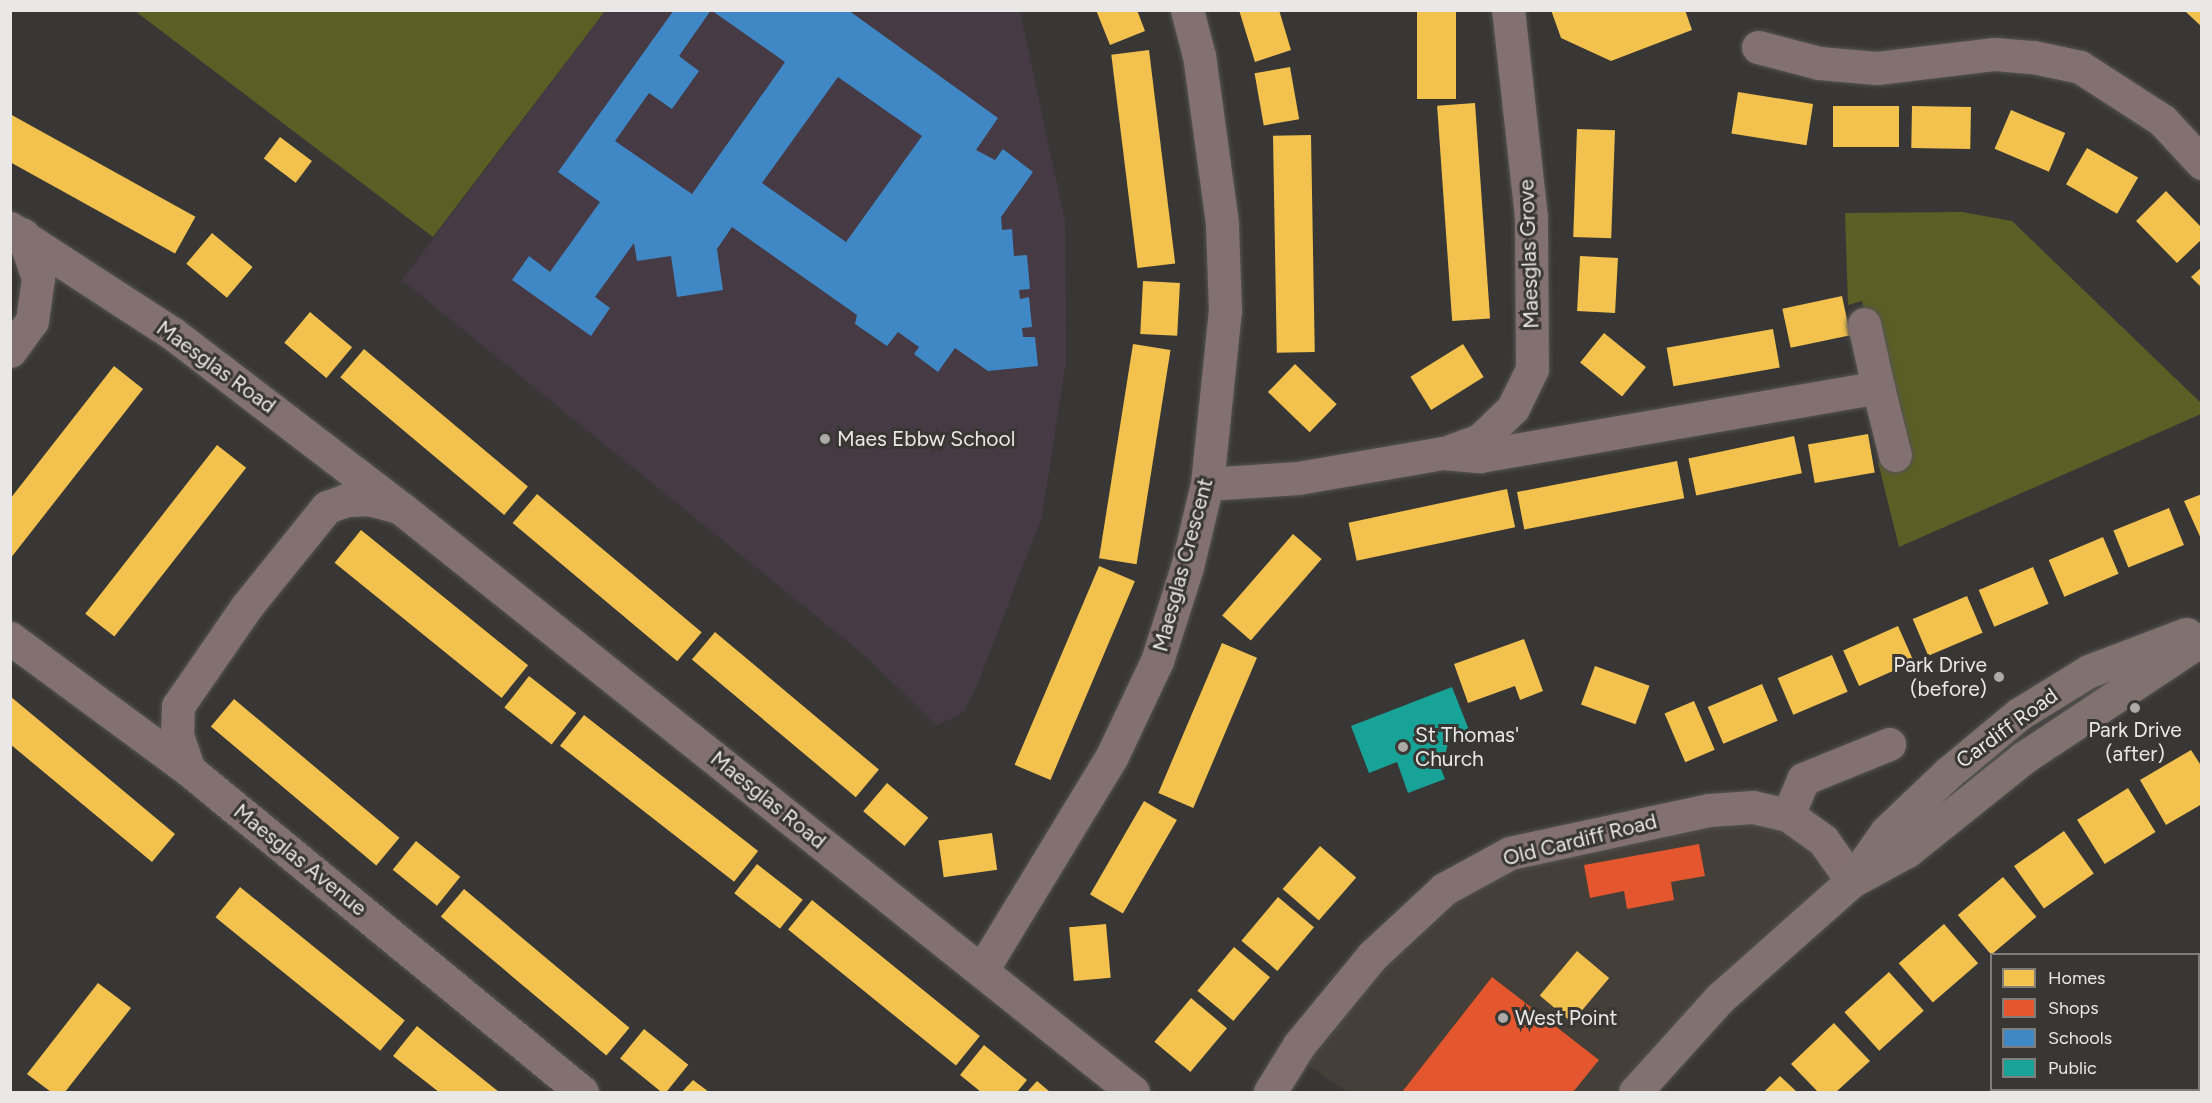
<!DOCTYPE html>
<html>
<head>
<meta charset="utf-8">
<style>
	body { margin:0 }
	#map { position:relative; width:2212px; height:1103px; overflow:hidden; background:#383735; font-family:Figtree,sans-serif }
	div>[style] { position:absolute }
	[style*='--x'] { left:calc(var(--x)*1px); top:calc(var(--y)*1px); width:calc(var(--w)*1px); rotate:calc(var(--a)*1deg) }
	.built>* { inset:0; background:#443f38 }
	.education>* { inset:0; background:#463a45 }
	.green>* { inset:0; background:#5b5f25 }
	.homes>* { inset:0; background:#f2c14e; transform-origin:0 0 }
	.shops>* { inset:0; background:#e4572e }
	.schools>* { inset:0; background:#3f88c5 }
	.public>* { inset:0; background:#17a398 }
	.roads { filter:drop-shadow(0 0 2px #535352) drop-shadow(0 0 2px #535352) }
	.minor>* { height:33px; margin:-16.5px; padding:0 16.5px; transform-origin:16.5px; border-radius:16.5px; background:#827170 }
	.major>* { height:33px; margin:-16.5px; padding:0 16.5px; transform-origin:16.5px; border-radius:16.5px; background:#817270 }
	.dots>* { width:16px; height:16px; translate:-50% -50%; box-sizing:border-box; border:3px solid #393734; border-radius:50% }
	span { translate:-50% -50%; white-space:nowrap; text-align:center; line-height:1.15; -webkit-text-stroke:6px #393734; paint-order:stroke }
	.street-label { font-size:21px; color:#e9e8e6 }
	.poi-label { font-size:21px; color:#e9e8e6 }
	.left { translate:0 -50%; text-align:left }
	.right { translate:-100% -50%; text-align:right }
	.frame { position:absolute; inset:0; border:12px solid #e9e8e6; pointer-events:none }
	.legend { position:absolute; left:1990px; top:953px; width:210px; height:138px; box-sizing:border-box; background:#393734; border:2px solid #7f7e7b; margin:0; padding:8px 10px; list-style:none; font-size:18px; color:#e9e8e6 }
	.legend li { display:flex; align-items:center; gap:12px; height:30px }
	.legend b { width:30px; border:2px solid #7f7e7b }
</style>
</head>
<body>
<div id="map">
	<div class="built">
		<div style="clip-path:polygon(1753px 807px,1852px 881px,1635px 1092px,1347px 1092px,1293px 1055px,1372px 956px,1510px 853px)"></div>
	</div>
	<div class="education">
		<div style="clip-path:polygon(605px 11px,1020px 11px,1065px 222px,1066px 361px,1042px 516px,978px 683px,964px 711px,951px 719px,936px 725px,869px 659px,402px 280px)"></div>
	</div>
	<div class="green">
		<div style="clip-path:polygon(135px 11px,605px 11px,433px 237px)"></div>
		<div style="clip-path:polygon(1962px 212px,2012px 221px,2201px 403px,2201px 414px,1899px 547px,1878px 462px,1894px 455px,1862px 301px,1848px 305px,1845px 213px)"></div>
	</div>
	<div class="homes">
		<div style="clip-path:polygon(1096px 10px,1137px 10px,1145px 31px,1110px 45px)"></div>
		<div style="clip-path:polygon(1239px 10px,1279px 10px,1291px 50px,1255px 62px)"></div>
		<div style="left:1417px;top:10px;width:39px;height:89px"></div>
		<div style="clip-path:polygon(1551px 10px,1685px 10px,1692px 30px,1611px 61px,1561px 38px)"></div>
		<div style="clip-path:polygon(2202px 10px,2202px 27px,2186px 12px)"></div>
		<div style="left:1149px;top:50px;width:215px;height:38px;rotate:83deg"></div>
		<div style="left:1290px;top:67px;width:53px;height:36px;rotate:80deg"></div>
		<div style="left:1738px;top:92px;width:76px;height:42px;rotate:9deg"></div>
		<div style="left:1475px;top:103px;width:216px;height:38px;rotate:86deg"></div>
		<div style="left:1833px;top:106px;width:66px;height:41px"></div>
		<div style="left:1912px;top:106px;width:59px;height:42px;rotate:1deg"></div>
		<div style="left:2011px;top:110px;width:59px;height:42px;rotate:23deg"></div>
		<div style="left:10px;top:114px;width:212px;height:42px;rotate:29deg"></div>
		<div style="left:1577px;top:129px;width:38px;height:108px;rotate:2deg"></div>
		<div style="left:1311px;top:135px;width:217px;height:38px;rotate:89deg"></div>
		<div style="left:280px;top:137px;width:40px;height:27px;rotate:37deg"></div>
		<div style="left:2087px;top:148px;width:59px;height:42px;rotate:30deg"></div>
		<div style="clip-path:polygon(2166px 191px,2202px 228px,2202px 239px,2177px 263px,2136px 221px)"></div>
		<div style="left:212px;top:233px;width:53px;height:40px;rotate:40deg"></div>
		<div style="left:1580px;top:256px;width:38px;height:55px;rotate:3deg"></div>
		<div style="clip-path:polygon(2202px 267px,2202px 288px,2191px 277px)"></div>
		<div style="left:1143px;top:281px;width:37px;height:53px;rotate:3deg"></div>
		<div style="left:1842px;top:296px;width:40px;height:61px;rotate:78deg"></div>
		<div style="left:310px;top:312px;width:55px;height:40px;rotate:40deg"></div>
		<div style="left:1773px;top:329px;width:39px;height:108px;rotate:80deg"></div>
		<div style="left:1604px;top:333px;width:54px;height:38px;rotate:39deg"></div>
		<div style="left:1133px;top:344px;width:38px;height:217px;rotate:9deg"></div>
		<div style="left:1463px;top:344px;width:39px;height:62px;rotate:58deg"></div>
		<div style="left:364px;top:349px;width:214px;height:37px;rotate:40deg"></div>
		<div style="left:1295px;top:364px;width:58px;height:39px;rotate:44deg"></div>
		<div style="clip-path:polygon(114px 366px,143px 389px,10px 559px,10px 499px)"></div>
		<div style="left:1868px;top:434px;width:39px;height:61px;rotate:80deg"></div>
		<div style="left:1794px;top:436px;width:38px;height:108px;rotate:78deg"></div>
		<div style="left:217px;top:445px;width:37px;height:214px;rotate:38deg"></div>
		<div style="left:1677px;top:461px;width:38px;height:163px;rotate:79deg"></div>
		<div style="left:1507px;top:489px;width:39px;height:162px;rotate:78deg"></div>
		<div style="left:537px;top:494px;width:215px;height:38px;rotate:40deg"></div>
		<div style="clip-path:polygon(2202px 494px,2202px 541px,2184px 501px)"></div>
		<div style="left:2169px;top:508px;width:40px;height:60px;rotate:68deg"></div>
		<div style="left:361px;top:530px;width:215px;height:42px;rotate:39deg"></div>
		<div style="left:1293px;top:534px;width:38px;height:108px;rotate:41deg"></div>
		<div style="left:2103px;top:537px;width:40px;height:59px;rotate:67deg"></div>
		<div style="left:1099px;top:566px;width:39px;height:216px;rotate:23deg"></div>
		<div style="left:2033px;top:567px;width:40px;height:59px;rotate:67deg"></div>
		<div style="left:1967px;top:596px;width:40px;height:59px;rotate:67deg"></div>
		<div style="left:1898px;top:626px;width:39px;height:60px;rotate:66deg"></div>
		<div style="left:715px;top:632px;width:214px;height:36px;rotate:40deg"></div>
		<div style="clip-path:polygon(1524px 639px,1543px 691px,1520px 700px,1515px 686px,1468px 703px,1454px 664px)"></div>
		<div style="left:1222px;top:643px;width:38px;height:163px;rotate:23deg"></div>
		<div style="left:1832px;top:655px;width:40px;height:59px;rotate:67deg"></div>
		<div style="left:1595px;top:666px;width:58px;height:41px;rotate:20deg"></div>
		<div style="left:529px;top:676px;width:60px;height:40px;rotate:38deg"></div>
		<div style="left:1762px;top:684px;width:40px;height:59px;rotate:67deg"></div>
		<div style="clip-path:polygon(10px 696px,175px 834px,152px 862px,10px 744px)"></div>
		<div style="left:234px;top:699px;width:216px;height:36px;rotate:40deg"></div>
		<div style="left:1694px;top:701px;width:53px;height:32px;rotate:67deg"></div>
		<div style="left:584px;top:715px;width:221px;height:39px;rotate:38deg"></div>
		<div style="clip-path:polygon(2191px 750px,2202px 767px,2202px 804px,2166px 825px,2140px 780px)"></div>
		<div style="left:887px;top:783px;width:54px;height:37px;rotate:40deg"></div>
		<div style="left:2128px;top:788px;width:52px;height:60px;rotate:58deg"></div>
		<div style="left:1144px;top:801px;width:38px;height:108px;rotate:30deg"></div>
		<div style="left:2064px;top:831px;width:52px;height:61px;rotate:55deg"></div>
		<div style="left:992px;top:833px;width:37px;height:54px;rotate:82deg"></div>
		<div style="left:416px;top:841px;width:57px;height:37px;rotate:39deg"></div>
		<div style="left:1320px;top:846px;width:48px;height:57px;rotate:41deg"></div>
		<div style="left:757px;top:864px;width:58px;height:37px;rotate:38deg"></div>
		<div style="left:2003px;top:877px;width:52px;height:59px;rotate:50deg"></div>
		<div style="left:240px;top:887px;width:212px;height:39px;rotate:39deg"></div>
		<div style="left:464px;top:889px;width:216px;height:36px;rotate:40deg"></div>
		<div style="left:1278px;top:897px;width:47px;height:57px;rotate:40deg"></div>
		<div style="left:812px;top:900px;width:216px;height:38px;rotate:39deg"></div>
		<div style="left:1106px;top:924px;width:54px;height:37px;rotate:85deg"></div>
		<div style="left:1944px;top:924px;width:52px;height:60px;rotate:49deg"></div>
		<div style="left:1234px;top:947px;width:47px;height:57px;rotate:40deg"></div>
		<div style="left:1577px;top:951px;width:42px;height:58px;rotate:40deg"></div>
		<div style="left:1889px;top:972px;width:52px;height:60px;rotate:48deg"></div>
		<div style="clip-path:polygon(98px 983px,131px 1008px,65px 1092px,51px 1092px,27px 1074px)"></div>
		<div style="left:1191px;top:998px;width:47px;height:57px;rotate:40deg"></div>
		<div style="clip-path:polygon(1834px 1023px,1870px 1061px,1836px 1092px,1818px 1092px,1791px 1064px)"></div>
		<div style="clip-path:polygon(417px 1026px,438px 1043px,499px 1092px,439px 1092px,435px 1089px,393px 1056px)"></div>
		<div style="left:644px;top:1029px;width:57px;height:38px;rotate:39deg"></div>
		<div style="clip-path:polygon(984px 1045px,1027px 1080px,1017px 1092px,981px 1092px,960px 1075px)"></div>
		<div style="clip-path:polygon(1780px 1076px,1797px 1092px,1764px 1092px)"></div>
		<div style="clip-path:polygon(693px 1080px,709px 1092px,682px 1092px)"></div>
		<div style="clip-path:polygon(1037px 1081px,1050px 1092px,1027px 1092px)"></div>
	</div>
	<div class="shops">
		<div style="clip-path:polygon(1699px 844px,1705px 876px,1671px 882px,1674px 900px,1627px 909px,1624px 891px,1590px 898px,1584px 865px)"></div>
		<div style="clip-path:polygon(1492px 977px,1599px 1060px,1573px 1092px,1402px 1092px)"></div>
	</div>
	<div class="schools">
		<div style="clip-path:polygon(evenodd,674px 10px,711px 10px,679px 56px,699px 71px,672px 109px,649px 93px,615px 141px,692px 194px,785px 62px,711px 10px,848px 10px,998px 118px,976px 150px,995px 160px,1003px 149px,1033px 172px,1001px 217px,1002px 230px,1012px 229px,1014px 256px,1027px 255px,1030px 289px,1019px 290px,1020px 299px,1029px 297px,1032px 327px,1022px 328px,1023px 337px,1035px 337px,1038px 366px,988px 371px,955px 348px,938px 372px,914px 354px,919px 347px,898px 332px,887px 346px,855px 324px,857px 315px,732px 227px,717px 249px,723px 290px,677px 297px,671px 256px,637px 261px,634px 243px,595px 297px,610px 308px,591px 336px,512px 280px,529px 256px,550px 272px,600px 202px,558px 172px,674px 10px,838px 77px,922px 136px,846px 242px,762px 183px,838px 77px)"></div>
	</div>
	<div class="public">
		<div style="clip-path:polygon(1452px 687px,1469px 730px,1449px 738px,1445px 756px,1437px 759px,1445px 779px,1408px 793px,1397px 762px,1369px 773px,1351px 726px)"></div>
	</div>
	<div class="roads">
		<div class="minor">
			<div style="--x:1758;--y:47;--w:63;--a:14.7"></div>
			<div style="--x:1819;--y:63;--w:58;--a:4.9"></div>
			<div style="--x:1877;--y:68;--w:119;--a:-6.8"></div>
			<div style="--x:1995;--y:54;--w:38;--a:5"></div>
			<div style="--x:2033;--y:57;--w:48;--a:12"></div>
			<div style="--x:2080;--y:67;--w:98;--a:32.9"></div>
			<div style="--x:2162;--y:120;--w:59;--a:47.1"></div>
			<div style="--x:10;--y:228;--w:194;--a:33"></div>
			<div style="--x:173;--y:334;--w:288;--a:37.4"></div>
			<div style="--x:402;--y:509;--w:935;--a:38.57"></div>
			<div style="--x:1864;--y:324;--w:65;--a:77.5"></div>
			<div style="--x:10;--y:351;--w:37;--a:-54"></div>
			<div style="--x:32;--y:321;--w:43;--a:-82.1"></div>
			<div style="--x:38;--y:278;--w:46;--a:-109.2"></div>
			<div style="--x:1450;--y:451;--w:32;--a:-20"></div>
			<div style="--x:1480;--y:440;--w:46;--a:-44.1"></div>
			<div style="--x:1513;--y:408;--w:43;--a:-64"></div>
			<div style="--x:1532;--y:369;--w:152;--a:-90.4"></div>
			<div style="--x:1531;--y:217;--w:208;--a:-96.3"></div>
			<div style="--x:1207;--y:484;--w:91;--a:-3.8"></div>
			<div style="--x:1298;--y:478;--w:147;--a:-9.8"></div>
			<div style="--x:1443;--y:453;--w:37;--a:5"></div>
			<div style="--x:1480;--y:456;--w:404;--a:-9.8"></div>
			<div style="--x:1878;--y:387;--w:70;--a:76"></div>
			<div style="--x:10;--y:638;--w:222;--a:36.4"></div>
			<div style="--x:189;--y:770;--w:508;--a:39.33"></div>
			<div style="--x:189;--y:770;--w:36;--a:-109"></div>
			<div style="--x:177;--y:736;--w:30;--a:-88"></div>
			<div style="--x:178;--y:706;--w:121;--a:-55.4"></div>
			<div style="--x:247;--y:606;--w:127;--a:-51.1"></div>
			<div style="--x:327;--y:507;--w:20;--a:-20"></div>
			<div style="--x:346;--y:500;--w:23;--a:-2"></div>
			<div style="--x:369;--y:499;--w:30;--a:15"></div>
			<div style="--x:1788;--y:815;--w:39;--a:-67"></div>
			<div style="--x:1803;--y:779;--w:93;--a:-22.1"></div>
			<div style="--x:982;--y:970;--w:250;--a:-58.7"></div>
			<div style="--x:1112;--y:756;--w:105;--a:-64.7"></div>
			<div style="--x:1157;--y:661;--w:99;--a:-72.3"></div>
			<div style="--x:1187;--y:567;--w:85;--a:-76.5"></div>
			<div style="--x:1207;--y:484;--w:174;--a:-84.1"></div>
			<div style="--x:1225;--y:311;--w:88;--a:-92"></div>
			<div style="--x:1222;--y:223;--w:169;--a:-97.8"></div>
			<div style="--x:1199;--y:56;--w:48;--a:-104.6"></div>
			<div style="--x:1270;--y:1092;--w:55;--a:-58.3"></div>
			<div style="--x:1299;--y:1045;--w:115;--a:-50.6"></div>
			<div style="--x:1372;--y:956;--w:98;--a:-42.9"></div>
			<div style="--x:1444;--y:889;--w:75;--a:-28.6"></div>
			<div style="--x:1510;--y:853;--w:204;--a:-12.2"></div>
			<div style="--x:1709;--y:810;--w:44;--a:-3.9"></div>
			<div style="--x:1753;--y:807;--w:36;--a:13"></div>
			<div style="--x:1788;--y:815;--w:43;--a:35.5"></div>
			<div style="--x:1823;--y:840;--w:50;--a:54.7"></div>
		</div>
		<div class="major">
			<div style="--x:1856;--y:875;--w:52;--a:-55.1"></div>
			<div style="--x:1886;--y:832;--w:86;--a:-43.6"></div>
			<div style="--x:1948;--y:773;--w:92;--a:-39.7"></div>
			<div style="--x:2019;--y:714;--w:82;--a:-31.6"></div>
			<div style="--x:2089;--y:671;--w:104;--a:-20.9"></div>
			<div style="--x:1635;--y:1092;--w:127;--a:-47.9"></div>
			<div style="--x:1720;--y:998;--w:176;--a:-41.6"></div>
			<div style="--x:1852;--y:881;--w:63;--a:-28.6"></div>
			<div style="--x:1907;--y:851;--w:149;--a:-38.7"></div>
			<div style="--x:2023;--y:758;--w:215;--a:-33.6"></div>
		</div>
	</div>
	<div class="dots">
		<div style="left:825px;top:439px;background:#abaaa8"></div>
		<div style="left:1999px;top:677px;background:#abaaa8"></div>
		<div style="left:2135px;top:708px;background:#abaaa8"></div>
		<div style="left:1403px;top:747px;background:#abaaa8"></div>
		<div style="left:1503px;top:1018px;background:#abaaa8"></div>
	</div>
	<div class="street-label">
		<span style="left:1529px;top:254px;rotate:-92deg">Maesglas Grove</span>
		<span style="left:216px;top:367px;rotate:36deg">Maesglas Road</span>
		<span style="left:1183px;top:565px;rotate:-75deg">Maesglas Crescent</span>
		<span style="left:2007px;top:728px;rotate:-36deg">Cardiff Road</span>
		<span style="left:768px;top:800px;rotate:39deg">Maesglas Road</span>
		<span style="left:1580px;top:840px;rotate:-14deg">Old Cardiff Road</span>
		<span style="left:300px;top:860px;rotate:39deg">Maesglas Avenue</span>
	</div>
	<div class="poi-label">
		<span class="left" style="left:837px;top:439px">Maes Ebbw School</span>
		<span class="right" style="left:1987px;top:677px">Park Drive<br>(before)</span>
		<span style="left:2135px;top:742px">Park Drive<br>(after)</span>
		<span class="left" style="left:1415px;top:747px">St Thomas'<br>Church</span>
		<span class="left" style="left:1515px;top:1018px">West Point</span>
	</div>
	<div class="frame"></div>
	<ul class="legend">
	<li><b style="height:16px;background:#f2c14e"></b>Homes</li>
	<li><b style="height:16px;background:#e4572e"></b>Shops</li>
	<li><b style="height:16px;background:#3f88c5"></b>Schools</li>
	<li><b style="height:16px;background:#17a398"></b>Public</li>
	</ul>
</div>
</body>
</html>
